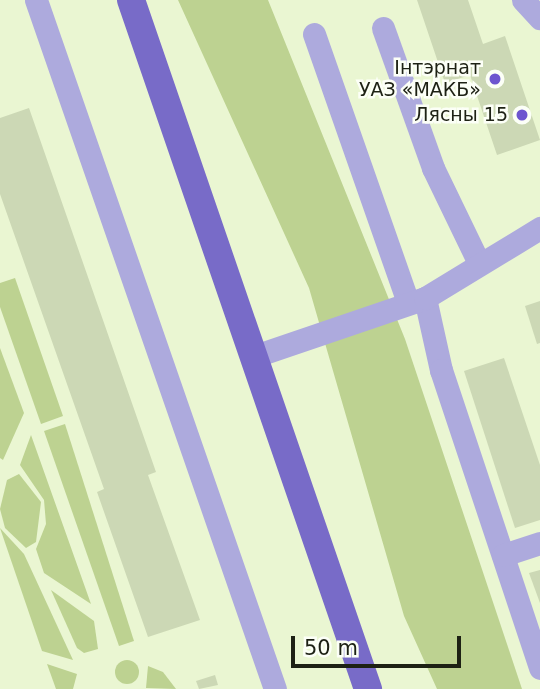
<!DOCTYPE html>
<html>
<head>
<meta charset="utf-8">
<style>
	body { margin:0 }
	#map { position:relative; width:540px; height:689px; overflow:hidden; background:#eaf6d2; font-family:"DejaVu Sans",sans-serif }
	div>[style] { position:absolute }
	[style*='--x'] { left:calc(var(--x)*1px); top:calc(var(--y)*1px); width:calc(var(--w)*1px); rotate:calc(var(--a)*1deg) }
	.green>* { inset:0; background:#bdd291 }
	.round { border-radius:50% }
	.building>* { inset:0; background:#ccd8b5 }
	.minor>* { height:23px; margin:-11.5px; padding:0 11.5px; transform-origin:11.5px; border-radius:11.5px; background:#adaadd }
	.major>* { height:28px; margin:-14px; padding:0 14px; transform-origin:14px; border-radius:14px; background:#786bc8 }
	.dots>* { width:19px; height:19px; translate:-50% -50%; box-sizing:border-box; border:4px solid #fcfff7; border-radius:50% }
	span { translate:-50% -50%; white-space:nowrap; text-align:center; line-height:1.15; -webkit-text-stroke:5px #fcfff7; paint-order:stroke }
	.poi-label { font-size:19px; color:#1d2114 }
	.right { translate:-100% -50%; text-align:right }
	.scale { position:absolute; left:291px; top:636px; width:170px; height:32px; box-sizing:border-box; border:4px solid #1d2114; border-top:0; padding-left:9px; font-size:21px; line-height:24px; white-space:nowrap; color:#1d2114; -webkit-text-stroke:5px #fcfff7; paint-order:stroke }
</style>
</head>
<body>
<div id="map">
	<div class="green">
		<div style="clip-path:polygon(178px 0,268px 0,405px 339px,522px 689px,437px 689px,404px 616px,309px 288px)"></div>
		<div style="clip-path:polygon(15px 278px,63px 416px,41px 424px,0 307px,0 283px)"></div>
		<div style="clip-path:polygon(0 348px,24px 413px,3px 460px,0 458px)"></div>
		<div style="clip-path:polygon(65px 424px,134px 641px,119px 646px,44px 431px)"></div>
		<div style="clip-path:polygon(31px 435px,91px 604px,44px 573px,36px 549px,46px 524px,44px 500px,20px 465px)"></div>
		<div style="clip-path:polygon(19px 474px,41px 502px,36px 542px,26px 548px,5px 528px,0 509px,7px 480px)"></div>
		<div style="clip-path:polygon(0 528px,24px 554px,73px 660px,42px 651px)"></div>
		<div style="clip-path:polygon(51px 590px,94px 621px,98px 649px,84px 653px,77px 648px)"></div>
		<div class="round" style="left:115px;top:660px;width:24px;height:24px"></div>
		<div style="clip-path:polygon(47px 664px,77px 674px,73px 689px,56px 689px)"></div>
		<div style="clip-path:polygon(148px 666px,163px 672px,176px 689px,146px 688px)"></div>
	</div>
	<div class="building">
		<div style="clip-path:polygon(417px 0,468px 0,483px 44px,505px 36px,540px 140px,497px 155px,470px 75px,445px 83px)"></div>
		<div style="clip-path:polygon(29px 108px,156px 472px,148px 475px,200px 620px,148px 637px,97px 492px,104px 489px,0 194px,0 118px)"></div>
		<div style="clip-path:polygon(540px 301px,540px 343px,537px 344px,525px 306px)"></div>
		<div style="clip-path:polygon(504px 358px,540px 465px,540px 520px,515px 528px,464px 371px)"></div>
		<div style="clip-path:polygon(540px 570px,540px 603px,529px 573px)"></div>
		<div style="clip-path:polygon(215px 675px,218px 685px,199px 689px,196px 681px)"></div>
	</div>
	<div class="minor">
		<div style="--x:36;--y:0;--w:729;--a:70.87"></div>
		<div style="--x:523;--y:0;--w:25;--a:47"></div>
		<div style="--x:383;--y:28;--w:149;--a:70.3"></div>
		<div style="--x:433;--y:168;--w:103;--a:64.2"></div>
		<div style="--x:314;--y:34;--w:285;--a:70.7"></div>
		<div style="--x:425;--y:298;--w:74;--a:77.5"></div>
		<div style="--x:441;--y:370;--w:314;--a:71.6"></div>
		<div style="--x:255;--y:356;--w:180;--a:-18.8"></div>
		<div style="--x:425;--y:298;--w:135;--a:-31.3"></div>
		<div style="--x:503;--y:555;--w:39;--a:-18"></div>
	</div>
	<div class="major">
		<div style="--x:131;--y:0;--w:729;--a:71.02"></div>
	</div>
	<div class="dots">
		<div style="left:495px;top:79px;background:#6d55cf"></div>
		<div style="left:522px;top:115px;background:#6d55cf"></div>
	</div>
	<div class="poi-label">
		<span class="right" style="left:481px;top:79px">Інтэрнат<br>УАЗ «МАКБ»</span>
		<span class="right" style="left:508px;top:115px">Лясны 15</span>
	</div>
	<div class="scale">50 m</div>
</div>
</body>
</html>
